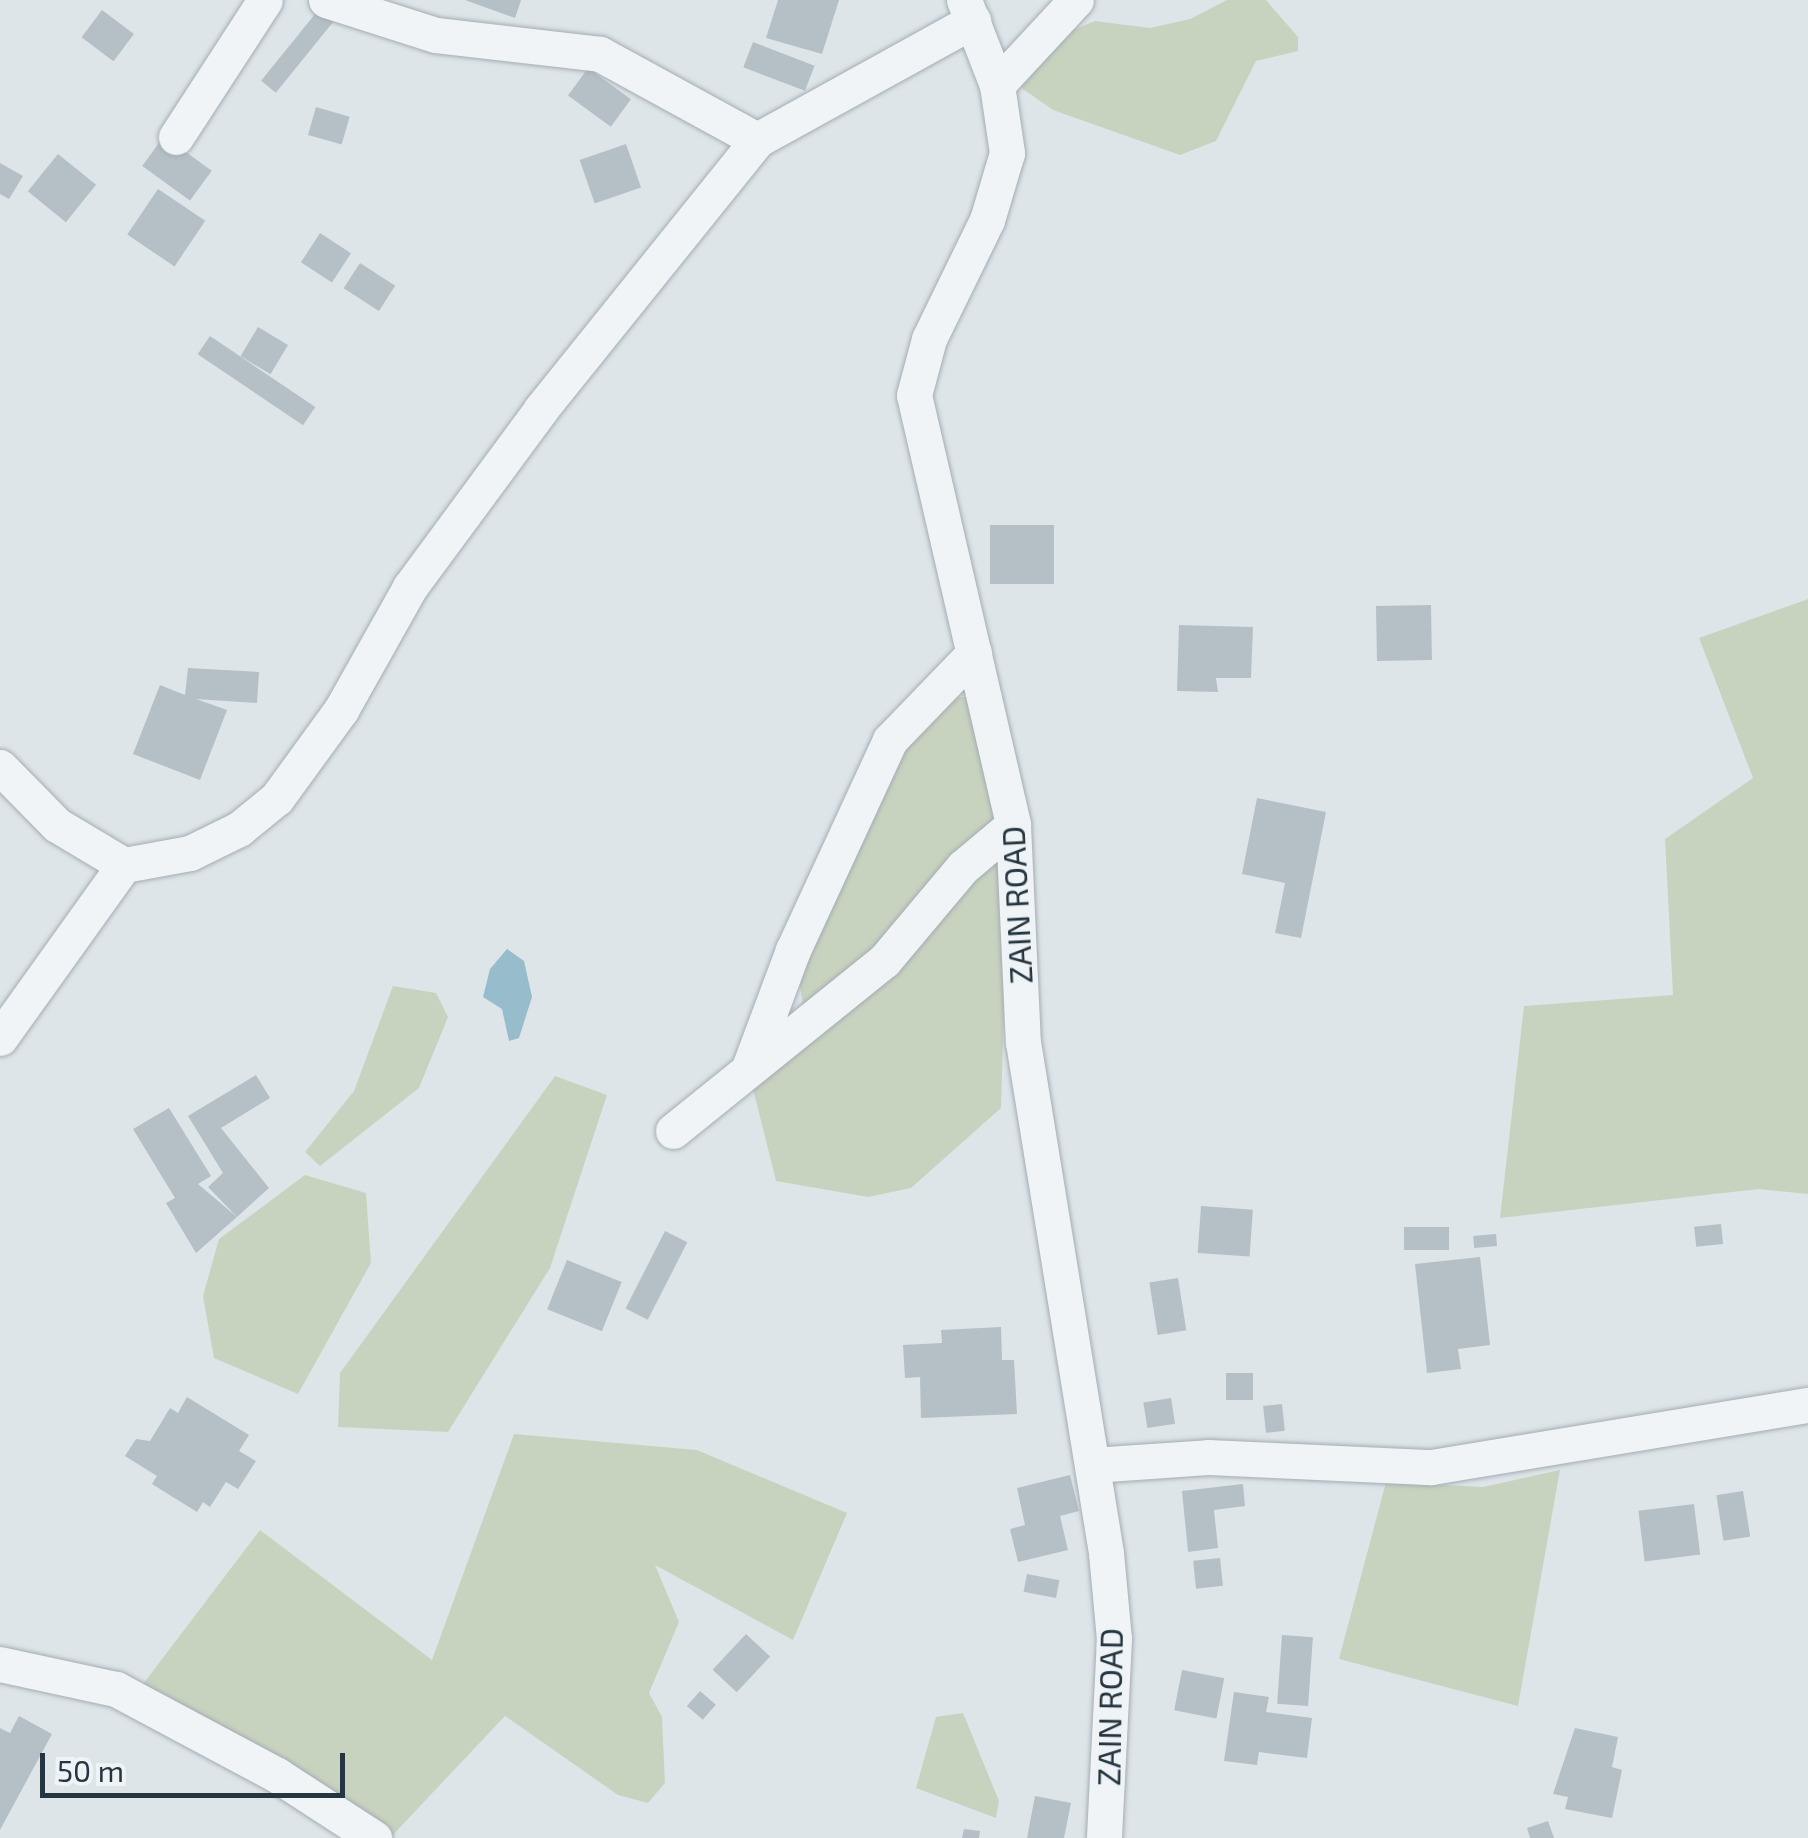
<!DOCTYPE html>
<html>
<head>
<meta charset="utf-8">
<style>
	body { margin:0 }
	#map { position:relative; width:1808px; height:1838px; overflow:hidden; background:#dee5e9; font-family:"Exo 2",sans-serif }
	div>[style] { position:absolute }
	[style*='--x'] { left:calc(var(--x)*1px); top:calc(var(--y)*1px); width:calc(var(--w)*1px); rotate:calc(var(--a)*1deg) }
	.green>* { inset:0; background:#c8d3bf }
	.water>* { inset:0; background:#97bccb }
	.building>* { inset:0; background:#b5bfc6; transform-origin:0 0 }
	.roads { filter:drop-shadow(0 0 2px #a3adb3) drop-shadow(0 0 2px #a3adb3) }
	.street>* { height:35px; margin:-17.5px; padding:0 17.5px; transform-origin:17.5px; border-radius:17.5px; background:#f1f4f7 }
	span { translate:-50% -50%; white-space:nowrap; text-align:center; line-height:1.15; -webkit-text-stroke:8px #eef3f6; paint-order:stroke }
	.street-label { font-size:32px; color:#263641 }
	.scale { position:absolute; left:40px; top:1753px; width:305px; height:45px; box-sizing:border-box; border:5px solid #263641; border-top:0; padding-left:12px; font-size:30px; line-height:35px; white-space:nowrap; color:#263641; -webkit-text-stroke:8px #eef3f6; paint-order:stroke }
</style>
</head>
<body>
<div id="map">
	<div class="green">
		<div style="clip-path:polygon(1227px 0,1266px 0,1298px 37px,1298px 51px,1256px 61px,1216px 141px,1180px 155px,1053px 110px,1020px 87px,1043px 42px,1095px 21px,1150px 28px,1190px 19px)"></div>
		<div style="clip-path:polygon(1808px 599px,1808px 1194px,1759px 1189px,1500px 1218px,1524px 1006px,1673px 995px,1665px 839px,1753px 778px,1699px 638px)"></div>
		<div style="clip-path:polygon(956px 697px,986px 697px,1008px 871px,1001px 1108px,911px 1188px,868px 1197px,776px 1181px,751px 1081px,807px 1035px,795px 950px,880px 774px)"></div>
		<div style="clip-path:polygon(393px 986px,436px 993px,448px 1017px,419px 1088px,320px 1166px,305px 1152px,354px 1091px)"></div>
		<div style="clip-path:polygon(555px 1076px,607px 1095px,550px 1268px,448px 1432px,338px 1427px,340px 1373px)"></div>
		<div style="clip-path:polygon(305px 1175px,366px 1193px,371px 1263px,298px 1394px,214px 1358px,203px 1296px,219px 1239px)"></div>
		<div style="clip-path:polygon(514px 1434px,697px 1450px,847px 1513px,793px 1640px,655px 1565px,679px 1622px,649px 1693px,662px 1717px,665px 1783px,648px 1803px,618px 1795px,505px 1716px,390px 1838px,137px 1692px,260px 1530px,432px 1660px)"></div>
		<div style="clip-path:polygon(1560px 1470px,1518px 1706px,1339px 1659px,1386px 1482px,1483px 1487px)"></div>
		<div style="clip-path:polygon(963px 1713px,999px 1801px,996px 1818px,916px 1788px,936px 1717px)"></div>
	</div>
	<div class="water">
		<div style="clip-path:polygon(507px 949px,524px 961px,532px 997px,519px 1038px,509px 1041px,502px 1009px,483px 997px,490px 969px)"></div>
	</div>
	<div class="building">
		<div style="clip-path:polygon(465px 0,521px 0,515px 18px)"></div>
		<div style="clip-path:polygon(778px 0,839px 0,822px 54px,766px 38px)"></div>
		<div style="left:324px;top:3px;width:19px;height:100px;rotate:39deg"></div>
		<div style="left:102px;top:10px;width:40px;height:34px;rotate:37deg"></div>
		<div style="left:753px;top:42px;width:66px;height:27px;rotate:21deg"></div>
		<div style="left:588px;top:68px;width:53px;height:34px;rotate:36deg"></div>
		<div style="left:316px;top:107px;width:35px;height:29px;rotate:16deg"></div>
		<div style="left:164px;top:136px;width:59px;height:37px;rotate:36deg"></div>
		<div style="left:626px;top:144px;width:46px;height:49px;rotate:71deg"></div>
		<div style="left:58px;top:154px;width:49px;height:48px;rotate:39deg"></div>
		<div style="clip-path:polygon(0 163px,23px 176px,9px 199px,0 194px)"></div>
		<div style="left:158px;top:189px;width:57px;height:55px;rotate:34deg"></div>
		<div style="left:320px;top:233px;width:37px;height:35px;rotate:33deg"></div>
		<div style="left:360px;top:263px;width:42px;height:30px;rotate:33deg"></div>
		<div style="left:258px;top:327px;width:35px;height:34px;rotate:31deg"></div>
		<div style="left:210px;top:336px;width:127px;height:22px;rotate:34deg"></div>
		<div style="left:1054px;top:525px;width:59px;height:64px;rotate:90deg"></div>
		<div style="left:1431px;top:605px;width:55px;height:55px;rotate:89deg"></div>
		<div style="clip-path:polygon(1179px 625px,1253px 627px,1251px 678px,1216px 678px,1218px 692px,1177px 691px)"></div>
		<div style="clip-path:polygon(188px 668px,259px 672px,257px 703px,196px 699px,227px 710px,200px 780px,133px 754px,160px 685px,185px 695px)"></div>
		<div style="clip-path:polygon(1257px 798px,1326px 812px,1301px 938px,1275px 933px,1285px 883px,1242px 874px)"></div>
		<div style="clip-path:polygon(256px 1075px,270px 1098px,221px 1128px,269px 1188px,237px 1217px,208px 1187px,223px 1173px,188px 1116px)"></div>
		<div style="clip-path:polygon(169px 1108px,211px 1176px,198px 1184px,237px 1217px,196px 1253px,166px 1203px,175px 1198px,133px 1129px)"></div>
		<div style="left:1201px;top:1206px;width:52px;height:47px;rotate:4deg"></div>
		<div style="left:1721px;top:1224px;width:20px;height:27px;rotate:84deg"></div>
		<div style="left:1404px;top:1227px;width:45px;height:23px"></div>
		<div style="left:665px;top:1231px;width:25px;height:87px;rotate:27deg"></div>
		<div style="left:1496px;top:1234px;width:12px;height:23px;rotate:85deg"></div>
		<div style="clip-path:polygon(1480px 1257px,1490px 1345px,1458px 1349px,1461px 1369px,1427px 1373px,1415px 1264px)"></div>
		<div style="left:567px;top:1260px;width:59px;height:53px;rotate:22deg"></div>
		<div style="left:1178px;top:1278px;width:53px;height:29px;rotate:81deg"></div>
		<div style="clip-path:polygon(1001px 1327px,1002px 1360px,1014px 1360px,1017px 1414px,921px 1418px,920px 1377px,905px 1378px,903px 1345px,942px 1343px,941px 1330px)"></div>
		<div style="left:1226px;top:1373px;width:27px;height:27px"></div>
		<div style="clip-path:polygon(187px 1397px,249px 1435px,239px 1451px,256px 1461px,238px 1489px,226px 1482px,210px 1507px,203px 1502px,197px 1512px,152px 1484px,157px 1476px,125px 1456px,136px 1439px,150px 1441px,170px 1408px,178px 1413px)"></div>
		<div style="left:1171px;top:1398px;width:26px;height:28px;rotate:81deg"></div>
		<div style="left:1282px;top:1404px;width:27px;height:19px;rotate:84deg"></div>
		<div style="clip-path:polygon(1070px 1475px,1079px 1511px,1060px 1516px,1068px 1550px,1018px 1562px,1010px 1529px,1025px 1525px,1017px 1488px)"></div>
		<div style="clip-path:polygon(1243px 1484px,1245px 1506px,1214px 1510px,1218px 1548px,1188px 1552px,1182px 1491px)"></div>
		<div style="left:1743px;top:1491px;width:46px;height:27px;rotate:81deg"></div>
		<div style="left:1694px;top:1504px;width:51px;height:56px;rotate:83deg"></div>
		<div style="left:1220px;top:1558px;width:28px;height:27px;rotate:84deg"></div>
		<div style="left:1027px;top:1574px;width:33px;height:18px;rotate:11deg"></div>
		<div style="left:746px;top:1634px;width:33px;height:49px;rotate:43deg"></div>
		<div style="left:1282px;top:1635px;width:31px;height:69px;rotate:4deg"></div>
		<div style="left:1182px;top:1670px;width:43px;height:41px;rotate:11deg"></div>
		<div style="left:700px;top:1691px;width:21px;height:20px;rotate:41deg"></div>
		<div style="clip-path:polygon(1234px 1692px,1269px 1697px,1266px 1712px,1312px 1718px,1307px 1758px,1259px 1752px,1257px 1765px,1224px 1761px)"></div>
		<div style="clip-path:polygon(19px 1716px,52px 1734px,0 1830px,0 1728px,10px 1733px)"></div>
		<div style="clip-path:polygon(1575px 1728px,1618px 1737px,1612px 1767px,1622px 1770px,1612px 1818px,1565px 1809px,1568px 1797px,1553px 1794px)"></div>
		<div style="clip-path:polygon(1035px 1796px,1071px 1803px,1064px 1838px,1027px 1838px)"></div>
		<div style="clip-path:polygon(1548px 1821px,1554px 1838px,1530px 1838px,1527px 1828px)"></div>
		<div style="clip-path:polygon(964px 1829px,980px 1831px,979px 1838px,962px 1838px)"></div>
	</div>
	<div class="roads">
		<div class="street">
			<div style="--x:326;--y:0;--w:115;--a:17.7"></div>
			<div style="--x:436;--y:35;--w:165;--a:6.6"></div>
			<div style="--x:600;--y:54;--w:179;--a:28.7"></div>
			<div style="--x:964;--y:0;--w:91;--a:68.8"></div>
			<div style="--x:997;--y:85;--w:69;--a:81.6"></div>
			<div style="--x:1007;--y:153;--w:70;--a:106.6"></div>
			<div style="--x:987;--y:220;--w:132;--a:116"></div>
			<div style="--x:929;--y:339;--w:58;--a:105"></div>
			<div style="--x:914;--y:395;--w:441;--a:77"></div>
			<div style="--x:1013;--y:825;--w:217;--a:87.4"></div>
			<div style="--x:1023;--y:1042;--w:518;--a:80.77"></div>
			<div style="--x:1106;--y:1553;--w:86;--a:84.7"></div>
			<div style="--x:1114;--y:1639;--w:199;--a:92.9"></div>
			<div style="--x:997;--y:85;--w:116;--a:-47.1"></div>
			<div style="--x:176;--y:137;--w:163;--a:-57"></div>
			<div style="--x:0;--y:767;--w:81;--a:45.5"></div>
			<div style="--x:57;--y:825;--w:78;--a:30.8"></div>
			<div style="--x:124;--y:865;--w:67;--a:-10.3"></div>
			<div style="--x:190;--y:853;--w:55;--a:-26.1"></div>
			<div style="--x:239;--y:829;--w:49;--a:-39.2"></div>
			<div style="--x:277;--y:798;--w:109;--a:-54"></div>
			<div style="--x:341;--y:710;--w:141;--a:-60.7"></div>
			<div style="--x:410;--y:587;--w:221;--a:-53.6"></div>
			<div style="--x:541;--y:409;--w:345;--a:-51.2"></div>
			<div style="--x:757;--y:140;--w:247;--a:-28.9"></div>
			<div style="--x:0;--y:1038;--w:213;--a:-54.4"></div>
			<div style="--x:750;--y:1065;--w:123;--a:-69.5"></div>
			<div style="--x:793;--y:950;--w:231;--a:-65.2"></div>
			<div style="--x:890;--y:740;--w:121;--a:-46"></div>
			<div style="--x:673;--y:1131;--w:271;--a:-38.9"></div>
			<div style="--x:884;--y:961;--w:123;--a:-50"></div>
			<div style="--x:963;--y:867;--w:65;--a:-40"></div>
			<div style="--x:1092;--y:1465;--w:116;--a:-3.9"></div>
			<div style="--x:1208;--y:1457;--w:224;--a:2.6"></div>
			<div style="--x:1432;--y:1467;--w:381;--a:-9.4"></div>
			<div style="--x:0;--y:1664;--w:119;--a:12.2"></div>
			<div style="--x:116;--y:1689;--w:183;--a:28.1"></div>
			<div style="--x:277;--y:1775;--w:116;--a:33"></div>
		</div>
	</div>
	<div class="street-label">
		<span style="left:1016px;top:905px;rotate:-93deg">ZAIN ROAD</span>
		<span style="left:1109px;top:1707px;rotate:-89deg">ZAIN ROAD</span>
	</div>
	<div class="scale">50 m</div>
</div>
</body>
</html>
